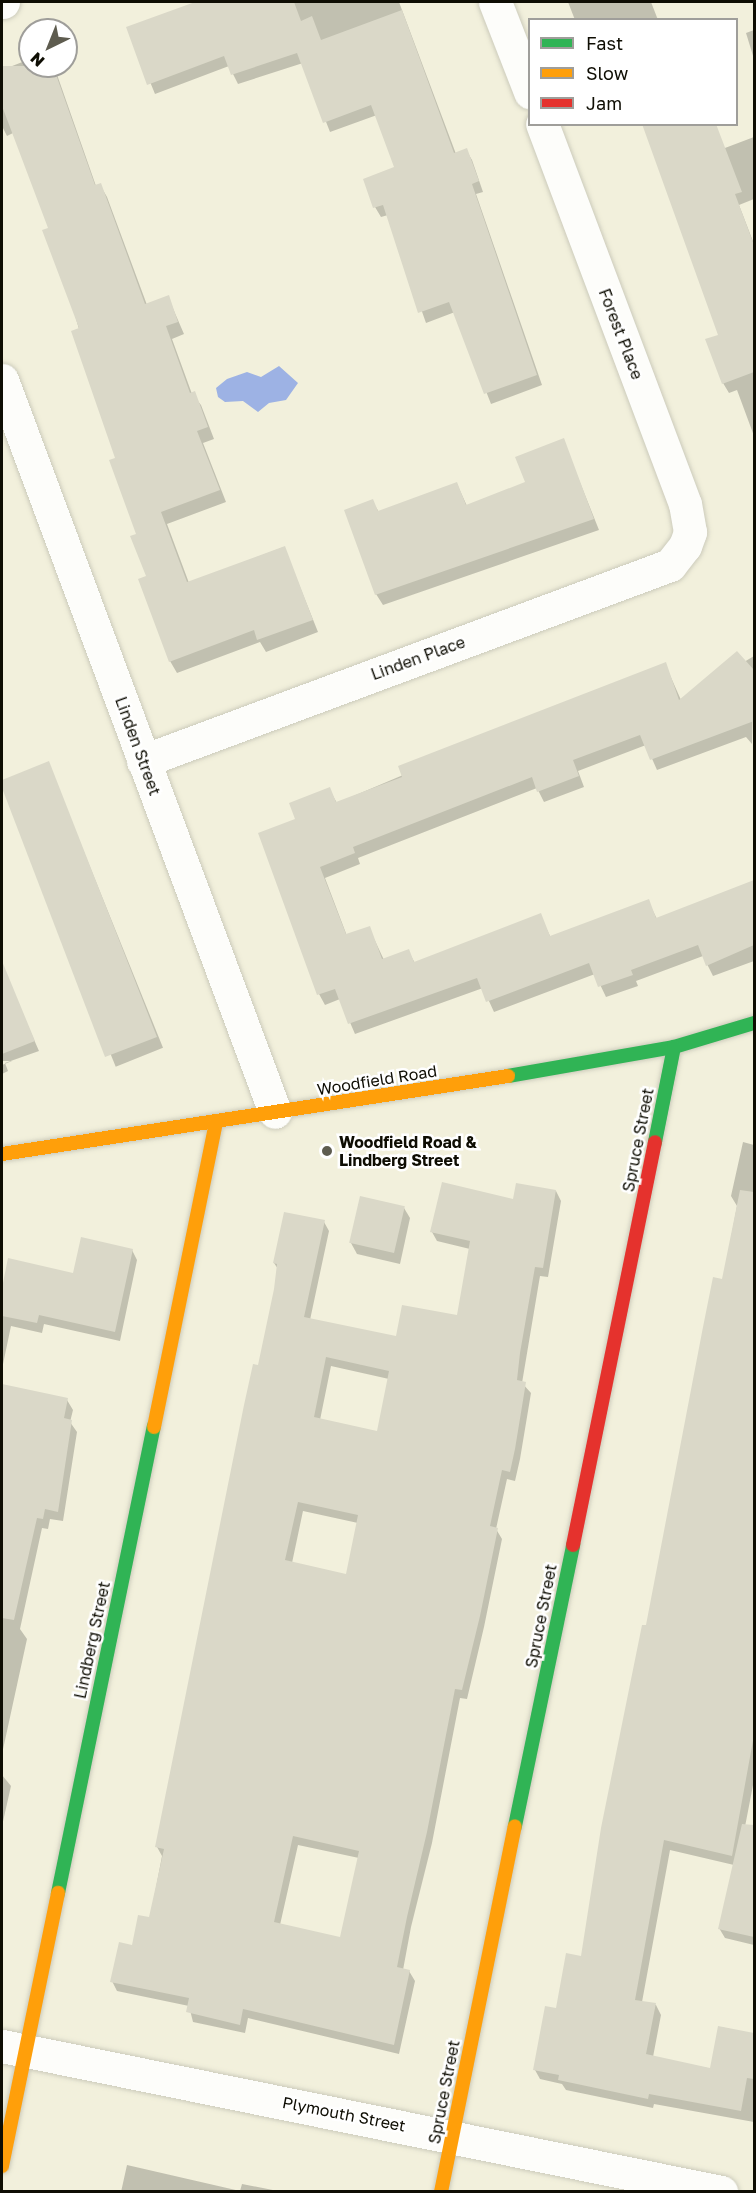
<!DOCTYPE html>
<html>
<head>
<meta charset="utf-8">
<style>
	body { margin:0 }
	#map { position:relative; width:756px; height:2193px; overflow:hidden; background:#f2f0dc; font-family:"Golos Text",sans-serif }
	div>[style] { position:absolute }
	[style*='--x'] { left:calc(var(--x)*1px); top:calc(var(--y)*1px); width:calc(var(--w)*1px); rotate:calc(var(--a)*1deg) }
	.water>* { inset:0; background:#9db2e4 }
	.shadow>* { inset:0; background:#0003; transform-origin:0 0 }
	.building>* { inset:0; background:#dad8c8; transform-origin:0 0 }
	.roads { filter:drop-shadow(0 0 2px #cccbbb) drop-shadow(0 0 2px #cccbbb) }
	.street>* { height:33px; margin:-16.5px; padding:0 16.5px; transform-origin:16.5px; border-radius:16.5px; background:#fdfdfa }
	.fast>* { height:14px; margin:-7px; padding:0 7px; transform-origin:7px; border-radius:7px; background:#30b455 }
	.slow>* { height:14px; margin:-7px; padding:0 7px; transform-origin:7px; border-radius:7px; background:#ff9f0a }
	.jam>* { height:14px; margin:-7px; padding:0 7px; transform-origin:7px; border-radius:7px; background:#e5322d }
	.dots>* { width:16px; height:16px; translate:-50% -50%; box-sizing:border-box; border:3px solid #fff; border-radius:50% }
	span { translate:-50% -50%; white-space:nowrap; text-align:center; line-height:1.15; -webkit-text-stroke:5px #fff; paint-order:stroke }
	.street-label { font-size:16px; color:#0e0d03 }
	.poi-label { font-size:16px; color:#0e0d03; font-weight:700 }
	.left { translate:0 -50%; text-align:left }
	.frame { position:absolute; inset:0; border:3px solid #0e0d03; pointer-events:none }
	.legend { position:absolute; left:528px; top:18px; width:210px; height:108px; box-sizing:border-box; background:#fff; border:2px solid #9f9e9a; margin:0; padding:8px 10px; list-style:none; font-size:18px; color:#0e0d03 }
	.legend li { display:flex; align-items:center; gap:12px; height:30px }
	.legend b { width:30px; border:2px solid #9f9e9a }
	.north { position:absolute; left:18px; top:18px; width:60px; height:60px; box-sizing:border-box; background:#fff; border:2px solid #9f9e9a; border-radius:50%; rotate:223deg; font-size:16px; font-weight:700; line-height:24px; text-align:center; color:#0e0d03 }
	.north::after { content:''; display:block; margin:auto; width:21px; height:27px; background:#5e5c4f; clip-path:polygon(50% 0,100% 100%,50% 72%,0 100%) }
</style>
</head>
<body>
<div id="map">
	<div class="water">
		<div style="clip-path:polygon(279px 366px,298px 383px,286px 400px,269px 403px,258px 412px,243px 401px,225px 402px,218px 397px,216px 388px,227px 379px,247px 372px,261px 377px)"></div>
	</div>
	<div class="shadow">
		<div style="clip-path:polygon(199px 2px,399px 2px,456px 154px,466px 150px,472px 160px,483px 192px,476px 194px,542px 385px,491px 404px,455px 312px,426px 323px,388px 215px,381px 217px,375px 207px,396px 168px,377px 115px,330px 132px,303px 63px,238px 84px,229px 66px,155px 94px,128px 28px)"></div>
		<div style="clip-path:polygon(568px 2px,651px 2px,658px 20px,575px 20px)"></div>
		<div style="clip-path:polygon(754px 30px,754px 59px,746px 33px)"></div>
		<div style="clip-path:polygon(30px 59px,30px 66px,54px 66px,96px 186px,100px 185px,107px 197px,147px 305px,168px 297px,184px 334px,172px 339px,192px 394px,201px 405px,214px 439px,203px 443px,226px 502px,167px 524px,189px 583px,284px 547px,318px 632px,266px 652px,260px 642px,177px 673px,170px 661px,138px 535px,50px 228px,13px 133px,7px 136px,2px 126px,2px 70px)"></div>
		<div style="clip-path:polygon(754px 137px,754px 199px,739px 205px,754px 244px,754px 436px,737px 390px,729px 393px,723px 383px,717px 151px)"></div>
		<div style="clip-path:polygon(563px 440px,599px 530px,383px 605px,376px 594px,372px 501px,379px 512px,457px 484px,467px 506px,527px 483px)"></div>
		<div style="clip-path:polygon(754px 656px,752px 744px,746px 737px,657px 770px,646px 745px,578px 771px,584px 787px,544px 802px,537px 788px,358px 858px,360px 864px,325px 878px,347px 936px,369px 928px,384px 960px,408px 951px,415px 963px,540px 915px,551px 938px,648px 901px,657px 919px,754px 882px,754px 961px,713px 976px,703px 956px,636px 981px,638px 986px,606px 997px,595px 974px,494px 1012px,483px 988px,355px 1034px,340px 999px,325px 1005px,319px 994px,297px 820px,329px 789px,337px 803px,665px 664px,681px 700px)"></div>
		<div style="left:48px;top:763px;width:307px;height:51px;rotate:68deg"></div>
		<div style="clip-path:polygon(21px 1010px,39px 1051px,5px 1063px,8px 1071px,2px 1074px,2px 1065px,12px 1061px,2px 1061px,2px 1018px)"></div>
		<div style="clip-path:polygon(743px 1142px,754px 1145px,754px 1445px,733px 1553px,754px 1557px,754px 1780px,743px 1837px,754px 1840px,754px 1945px,725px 1938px,719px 1928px,734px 1865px,670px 1850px,642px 2002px,656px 2005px,661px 2015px,653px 2057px,712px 2069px,720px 2027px,754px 2034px,754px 2122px,654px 2104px,653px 2108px,566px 2090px,562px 2084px,540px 2079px,535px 2070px,582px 1957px,647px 1627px,723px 1281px,737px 1206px,731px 1196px)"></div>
		<div style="clip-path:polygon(evenodd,556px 1191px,561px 1201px,548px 1277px,540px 1276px,522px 1383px,531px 1393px,520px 1459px,515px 1481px,507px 1479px,496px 1529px,502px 1539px,484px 1627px,467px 1699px,460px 1698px,432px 1843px,411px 1927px,403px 1970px,409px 1971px,415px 1981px,399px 2054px,248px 2018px,245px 2033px,193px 2022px,189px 2006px,117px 1991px,112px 1981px,150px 1919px,162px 1856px,157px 1847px,276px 1290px,278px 1269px,274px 1263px,324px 1222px,329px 1231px,310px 1320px,398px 1338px,459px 1317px,470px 1249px,437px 1241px,432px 1232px,515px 1201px,556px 1191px,331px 1366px,389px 1379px,378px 1433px,320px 1420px,331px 1366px,556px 1191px,303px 1511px,358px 1523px,347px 1575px,292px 1563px,303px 1511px,556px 1191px,298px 1845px,359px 1858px,341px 1939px,280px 1925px,298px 1845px)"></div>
		<div style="clip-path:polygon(404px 1208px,410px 1218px,400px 1264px,357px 1254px,351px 1243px)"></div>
		<div style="clip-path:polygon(132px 1250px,137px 1260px,120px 1341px,44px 1324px,42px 1333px,11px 1326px,2px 1369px,2px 1287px,74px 1274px)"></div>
		<div style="clip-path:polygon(2px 1385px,67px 1400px,73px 1410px,70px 1422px,77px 1432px,63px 1521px,50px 1519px,48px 1529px,42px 1528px,20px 1629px,27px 1639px,2px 1754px)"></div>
		<div style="clip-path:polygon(2px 1775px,11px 1786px,2px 1826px)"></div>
		<div style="clip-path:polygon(127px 2165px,240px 2191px,242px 2184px,283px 2192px,121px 2192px)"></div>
	</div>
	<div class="building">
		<div style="clip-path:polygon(195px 2px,294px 2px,301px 21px,312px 16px,321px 40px,402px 10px,454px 153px,467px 148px,479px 181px,472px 184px,537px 375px,484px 394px,449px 302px,418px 313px,383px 205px,373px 208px,363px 179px,394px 167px,371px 105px,323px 123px,297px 53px,231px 75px,224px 56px,147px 85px,126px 27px)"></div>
		<div style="clip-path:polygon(2px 66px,53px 66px,95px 185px,101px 183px,145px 304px,169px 295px,178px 322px,166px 326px,190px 393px,195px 391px,208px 427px,197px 431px,220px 490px,161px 512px,187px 582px,285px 546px,313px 620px,257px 640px,254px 630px,169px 662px,138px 579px,146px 576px,130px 536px,136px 534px,109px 460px,115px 458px,71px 331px,79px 328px,42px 230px,48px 228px,2px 106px)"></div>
		<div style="clip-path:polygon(642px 124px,716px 124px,742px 192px,735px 194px,754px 245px,754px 372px,722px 384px,705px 339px,718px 335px)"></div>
		<div style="clip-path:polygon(564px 438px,594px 519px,375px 595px,344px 510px,373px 499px,378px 511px,457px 482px,466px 505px,525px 482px,515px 457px)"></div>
		<div style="clip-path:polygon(737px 651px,754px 670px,754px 721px,650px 760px,640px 735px,573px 760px,579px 776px,537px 792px,532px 777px,353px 847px,355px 853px,320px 867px,346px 934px,370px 926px,382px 959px,409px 949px,414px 962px,541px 913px,550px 936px,649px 899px,656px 918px,754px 880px,754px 945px,706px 966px,698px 945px,631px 970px,633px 975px,598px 987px,589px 963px,486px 1002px,477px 978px,348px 1024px,335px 989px,317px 995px,258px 833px,295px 819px,289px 803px,330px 787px,336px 802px,402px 777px,398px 766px,666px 662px,679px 700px)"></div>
		<div style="clip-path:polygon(49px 761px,157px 1037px,105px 1057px,2px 788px,2px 780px)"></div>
		<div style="clip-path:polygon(2px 961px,35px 1041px,2px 1054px)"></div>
		<div style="clip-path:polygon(evenodd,442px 1182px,513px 1199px,516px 1183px,556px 1190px,543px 1268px,535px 1267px,520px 1353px,517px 1380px,526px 1382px,515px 1449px,510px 1472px,502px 1470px,490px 1526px,498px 1528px,480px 1616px,462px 1690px,455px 1689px,427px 1832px,407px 1917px,397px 1967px,410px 1970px,394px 2045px,243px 2009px,240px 2025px,186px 2012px,189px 1998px,110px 1982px,119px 1942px,132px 1945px,138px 1915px,149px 1917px,164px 1849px,155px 1847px,244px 1405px,253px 1364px,258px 1365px,274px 1289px,277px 1264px,273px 1263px,284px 1212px,325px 1220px,304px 1317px,396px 1336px,402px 1305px,457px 1315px,470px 1241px,430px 1232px,442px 1182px,326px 1357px,389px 1371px,377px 1431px,314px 1417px,326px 1357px,442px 1182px,298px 1502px,358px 1515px,346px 1574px,285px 1560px,298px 1502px,442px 1182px,293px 1836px,359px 1851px,340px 1937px,274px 1922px,293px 1836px)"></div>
		<div style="clip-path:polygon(740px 1190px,754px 1192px,754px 1735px,732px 1856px,664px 1840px,635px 2000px,656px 2003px,646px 2054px,710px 2068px,718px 2026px,754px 2033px,754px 2079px,747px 2078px,741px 2111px,649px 2094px,648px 2099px,558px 2080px,559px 2075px,533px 2070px,545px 2006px,556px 2008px,566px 1953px,581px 1956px,601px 1828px,642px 1625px,646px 1625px,703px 1327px,713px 1277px,722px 1279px)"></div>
		<div style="left:360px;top:1196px;width:46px;height:48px;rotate:13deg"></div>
		<div style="clip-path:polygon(81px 1237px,133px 1249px,115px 1332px,39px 1315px,37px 1323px,2px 1316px,2px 1288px,8px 1258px,73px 1273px)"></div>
		<div style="clip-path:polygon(2px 1384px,68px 1398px,64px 1418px,72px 1420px,58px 1512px,45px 1509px,43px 1519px,37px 1518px,14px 1620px,2px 1618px)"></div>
		<div style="clip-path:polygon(742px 1824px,754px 1825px,754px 1937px,718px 1929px)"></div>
	</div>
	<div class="roads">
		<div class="street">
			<div style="--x:2;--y:2;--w:1;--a:0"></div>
			<div style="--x:495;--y:2;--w:97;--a:68.7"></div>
			<div style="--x:2;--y:380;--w:781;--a:69.55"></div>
			<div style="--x:143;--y:761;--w:562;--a:-20.4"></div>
			<div style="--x:670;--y:565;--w:24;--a:-52"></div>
			<div style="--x:685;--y:546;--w:15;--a:-70"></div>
			<div style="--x:690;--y:532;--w:28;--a:-100"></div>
			<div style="--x:685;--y:504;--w:406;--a:-110.6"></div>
			<div style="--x:2;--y:2046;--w:734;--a:11.48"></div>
		</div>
		<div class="fast">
			<div style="--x:508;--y:1076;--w:169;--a:-9.9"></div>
			<div style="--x:674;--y:1047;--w:84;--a:-16.7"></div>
			<div style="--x:655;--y:1142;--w:97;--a:-78.7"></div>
			<div style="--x:515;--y:1826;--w:287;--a:-78.3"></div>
			<div style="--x:58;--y:1893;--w:476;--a:-78.4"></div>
		</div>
		<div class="slow">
			<div style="--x:2;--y:1154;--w:512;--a:-8.76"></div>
			<div style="--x:154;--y:1427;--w:311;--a:-78.5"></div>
			<div style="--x:2;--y:2166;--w:279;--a:-78.4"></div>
			<div style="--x:441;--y:2192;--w:373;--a:-78.6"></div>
		</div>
		<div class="jam">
			<div style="--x:573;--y:1545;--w:411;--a:-78.5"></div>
		</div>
	</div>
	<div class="dots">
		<div style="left:327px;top:1151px;background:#5e5c4f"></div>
	</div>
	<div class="street-label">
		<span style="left:621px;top:334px;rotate:69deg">Forest Place</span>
		<span style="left:418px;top:658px;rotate:-20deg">Linden Place</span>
		<span style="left:138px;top:746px;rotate:70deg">Linden Street</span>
		<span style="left:377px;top:1080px;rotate:-9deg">Woodfield Road</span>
		<span style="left:638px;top:1140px;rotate:-79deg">Spruce Street</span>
		<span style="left:541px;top:1616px;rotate:-79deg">Spruce Street</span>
		<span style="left:92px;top:1640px;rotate:-78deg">Lindberg Street</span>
		<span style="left:444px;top:2092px;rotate:-79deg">Spruce Street</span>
		<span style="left:344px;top:2114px;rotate:11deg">Plymouth Street</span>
	</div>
	<div class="poi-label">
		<span class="left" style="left:339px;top:1151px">Woodfield Road &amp;<br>Lindberg Street</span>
	</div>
	<div class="frame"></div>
	<ul class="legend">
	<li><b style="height:8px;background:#30b455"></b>Fast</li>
	<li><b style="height:8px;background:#ff9f0a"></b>Slow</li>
	<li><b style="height:8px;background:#e5322d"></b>Jam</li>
	</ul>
	<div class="north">N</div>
</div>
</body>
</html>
